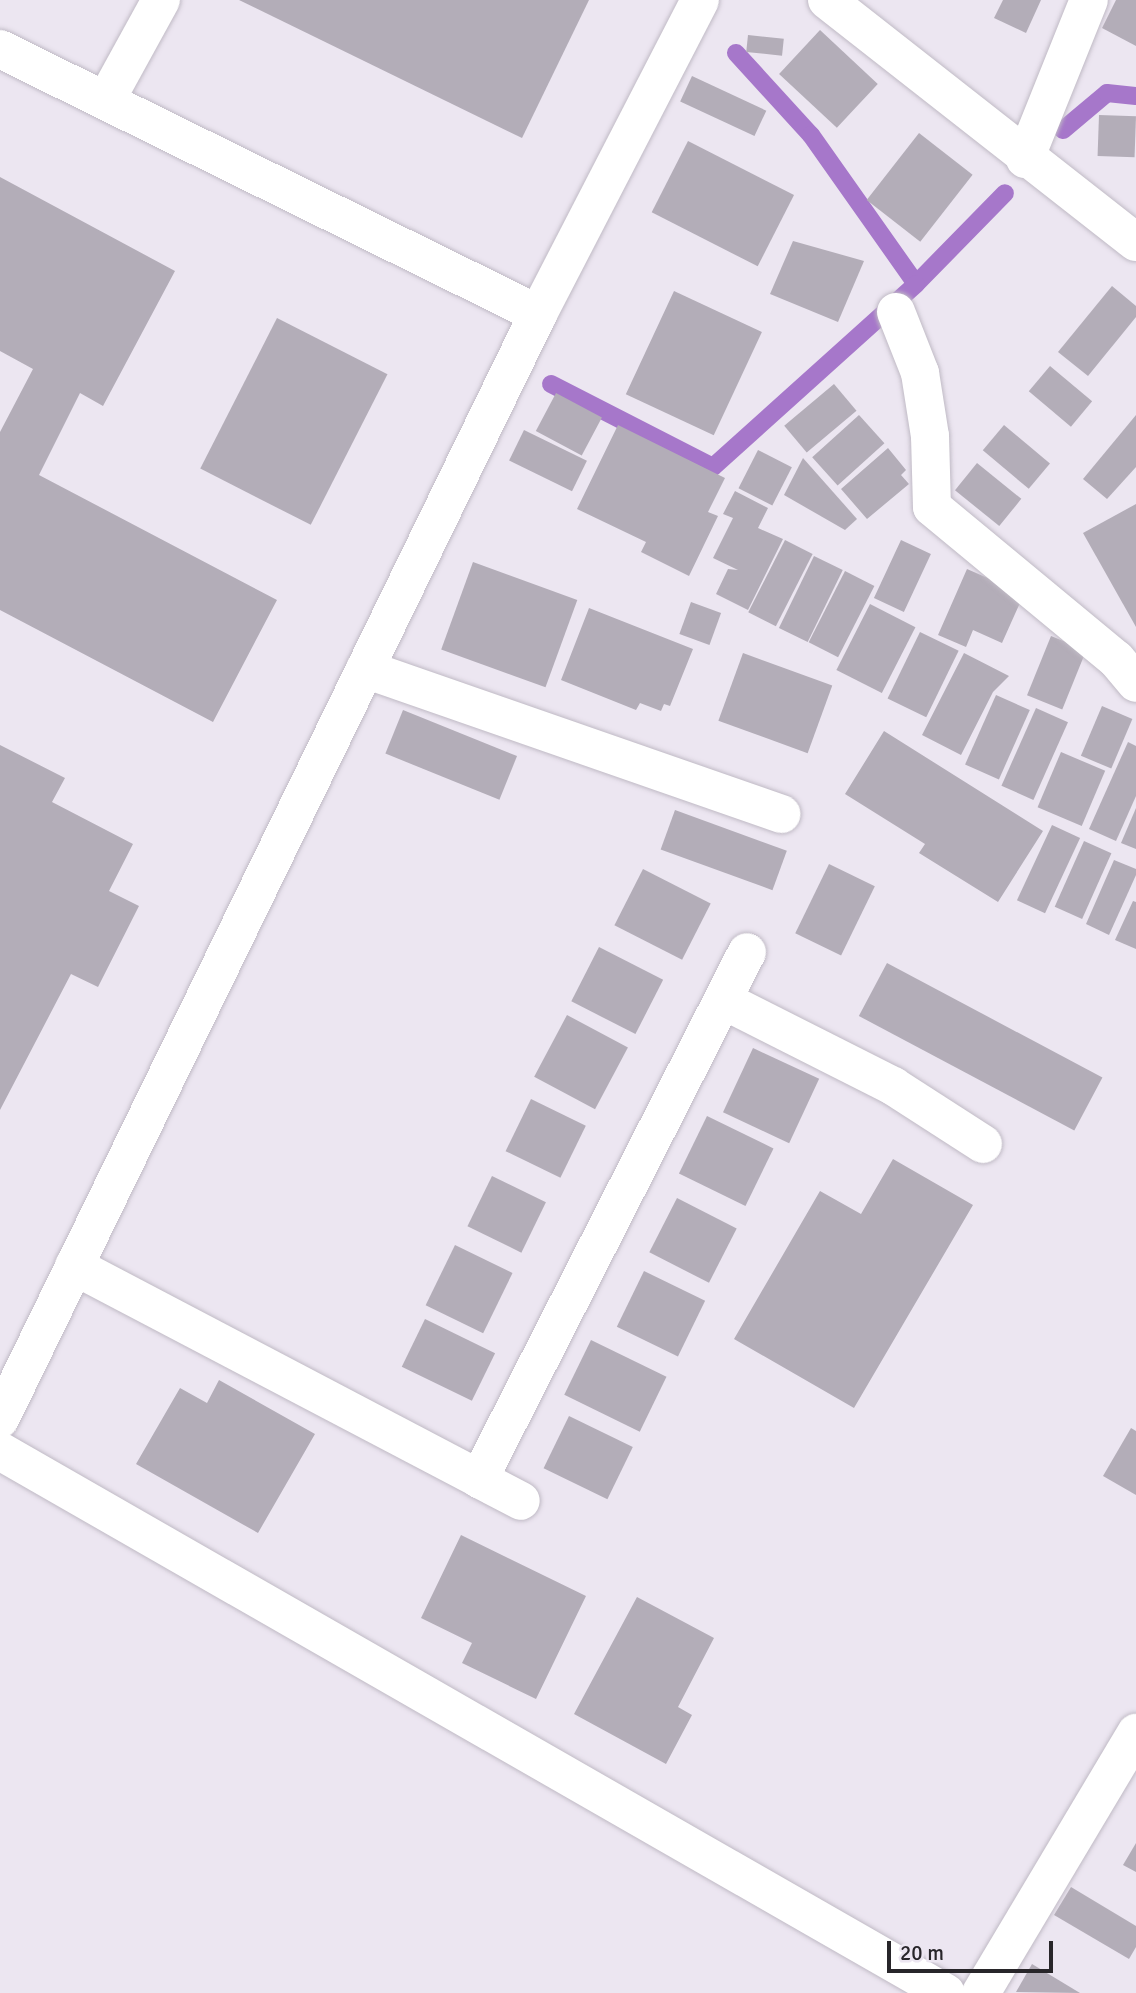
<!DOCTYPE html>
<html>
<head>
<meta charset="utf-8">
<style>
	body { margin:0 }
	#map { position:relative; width:1136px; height:1993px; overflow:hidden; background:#ece6f1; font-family:Signika,sans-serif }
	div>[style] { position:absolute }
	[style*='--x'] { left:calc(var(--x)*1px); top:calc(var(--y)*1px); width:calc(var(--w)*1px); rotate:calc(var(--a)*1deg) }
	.stream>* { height:18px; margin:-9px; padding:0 9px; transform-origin:9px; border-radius:9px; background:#a677ca }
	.building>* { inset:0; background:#b3adb8; transform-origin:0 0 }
	.roads { filter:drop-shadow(0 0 2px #c0bac5) drop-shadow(0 0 2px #c0bac5) }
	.minor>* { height:38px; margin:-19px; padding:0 19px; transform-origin:19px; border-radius:19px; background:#fff }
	span { translate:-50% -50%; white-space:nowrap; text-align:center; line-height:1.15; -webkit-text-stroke:5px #ece6f1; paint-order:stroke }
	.scale { position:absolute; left:887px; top:1941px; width:166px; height:32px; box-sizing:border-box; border:4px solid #28262a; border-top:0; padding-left:9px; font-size:21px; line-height:24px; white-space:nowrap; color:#28262a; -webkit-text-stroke:5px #ece6f1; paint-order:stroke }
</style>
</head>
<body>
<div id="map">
	<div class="stream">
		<div style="--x:736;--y:53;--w:111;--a:47.6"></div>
		<div style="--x:811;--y:135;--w:182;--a:54.8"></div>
		<div style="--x:916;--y:284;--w:127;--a:-45.6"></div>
		<div style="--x:1063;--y:130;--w:57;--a:-40.1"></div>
		<div style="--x:1107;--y:93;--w:29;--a:6"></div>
		<div style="--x:551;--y:384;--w:182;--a:27.1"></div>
		<div style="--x:713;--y:467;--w:273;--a:-42"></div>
	</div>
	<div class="building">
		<div style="clip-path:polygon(239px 0,589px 0,522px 138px)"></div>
		<div style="clip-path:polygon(1003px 0,1041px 0,1026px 33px,994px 18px)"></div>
		<div style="clip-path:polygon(1116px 0,1136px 0,1136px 46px,1102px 28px)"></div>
		<div style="left:820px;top:30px;width:79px;height:60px;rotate:43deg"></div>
		<div style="left:748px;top:35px;width:36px;height:17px;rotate:6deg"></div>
		<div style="left:692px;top:76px;width:82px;height:28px;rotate:25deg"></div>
		<div style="left:1099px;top:115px;width:37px;height:41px;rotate:2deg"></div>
		<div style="left:919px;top:133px;width:68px;height:85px;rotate:38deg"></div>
		<div style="left:688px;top:141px;width:119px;height:80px;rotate:27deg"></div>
		<div style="clip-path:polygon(0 177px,175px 271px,103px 406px,80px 393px,39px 475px,277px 600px,213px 722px,0 610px,0 432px,33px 369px,0 351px)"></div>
		<div style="clip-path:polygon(793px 241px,864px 261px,838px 322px,770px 294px)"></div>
		<div style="clip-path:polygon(1112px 286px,1136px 306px,1136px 317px,1088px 376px,1058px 352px)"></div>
		<div style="left:674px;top:291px;width:97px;height:114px;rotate:25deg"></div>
		<div style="left:277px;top:318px;width:124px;height:169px;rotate:27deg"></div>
		<div style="left:1050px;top:366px;width:55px;height:33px;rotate:40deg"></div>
		<div style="left:834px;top:384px;width:35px;height:65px;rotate:50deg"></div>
		<div style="left:556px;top:393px;width:52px;height:43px;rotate:28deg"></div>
		<div style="left:859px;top:415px;width:38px;height:63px;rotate:48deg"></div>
		<div style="clip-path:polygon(1136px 415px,1136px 467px,1107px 499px,1083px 479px)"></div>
		<div style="clip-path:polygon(618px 425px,725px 478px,708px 512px,718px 516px,689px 576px,641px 552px,646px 542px,577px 509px)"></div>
		<div style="left:1004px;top:425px;width:60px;height:33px;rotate:40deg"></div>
		<div style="left:524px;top:430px;width:70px;height:34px;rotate:26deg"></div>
		<div style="clip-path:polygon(888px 448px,906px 470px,901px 475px,909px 484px,867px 519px,841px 489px)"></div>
		<div style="left:758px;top:450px;width:38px;height:43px;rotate:27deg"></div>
		<div style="clip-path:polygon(803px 458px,857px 519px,845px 530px,784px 495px)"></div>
		<div style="left:977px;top:463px;width:57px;height:35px;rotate:39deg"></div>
		<div style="clip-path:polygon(735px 491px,768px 508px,758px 528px,783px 539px,748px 610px,716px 594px,728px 569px,738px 570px,713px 558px,733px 518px,723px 514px)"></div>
		<div style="clip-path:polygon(1136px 504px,1136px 627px,1083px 533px)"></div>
		<div style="left:785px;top:540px;width:31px;height:81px;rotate:27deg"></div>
		<div style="left:901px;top:540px;width:33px;height:64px;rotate:25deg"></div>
		<div style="left:814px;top:556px;width:32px;height:80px;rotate:26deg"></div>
		<div style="left:473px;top:562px;width:111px;height:93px;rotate:20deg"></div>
		<div style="clip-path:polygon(967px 569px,1024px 594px,1002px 643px,973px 630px,966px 647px,938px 635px)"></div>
		<div style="left:845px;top:571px;width:33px;height:80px;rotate:27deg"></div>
		<div style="left:691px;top:602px;width:32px;height:34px;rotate:20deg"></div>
		<div style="left:870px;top:604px;width:51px;height:74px;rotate:27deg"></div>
		<div style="clip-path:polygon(589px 608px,693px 649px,670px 706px,664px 704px,661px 711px,640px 703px,636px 710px,561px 680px)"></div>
		<div style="left:920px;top:632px;width:43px;height:74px;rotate:26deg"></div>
		<div style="left:1051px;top:636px;width:38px;height:64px;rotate:22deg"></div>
		<div style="left:743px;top:653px;width:95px;height:72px;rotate:20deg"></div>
		<div style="clip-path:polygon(964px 653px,1009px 676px,993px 692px,961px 755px,922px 735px)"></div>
		<div style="left:996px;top:695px;width:37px;height:76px;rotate:24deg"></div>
		<div style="left:1102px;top:706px;width:33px;height:54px;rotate:23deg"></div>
		<div style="left:1036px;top:708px;width:35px;height:85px;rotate:24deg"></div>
		<div style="left:403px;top:710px;width:123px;height:47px;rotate:22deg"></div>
		<div style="clip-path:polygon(884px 731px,1043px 831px,998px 902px,919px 853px,925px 844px,845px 794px)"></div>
		<div style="clip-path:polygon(1128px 742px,1136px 746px,1136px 796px,1116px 841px,1089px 829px)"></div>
		<div style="clip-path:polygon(0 745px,65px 778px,52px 802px,133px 844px,109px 891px,139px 906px,98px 987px,71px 974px,0 1110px)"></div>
		<div style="left:1061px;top:752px;width:48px;height:60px;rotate:23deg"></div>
		<div style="clip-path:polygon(1136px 808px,1136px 849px,1121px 843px)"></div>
		<div style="left:675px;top:810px;width:119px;height:42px;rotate:20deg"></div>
		<div style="left:1052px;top:825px;width:31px;height:83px;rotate:25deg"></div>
		<div style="left:1084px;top:841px;width:30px;height:72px;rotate:24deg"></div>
		<div style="clip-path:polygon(1114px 860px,1136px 869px,1136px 875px,1109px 935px,1086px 924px)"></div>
		<div style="left:829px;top:864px;width:51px;height:77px;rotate:26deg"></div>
		<div style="left:643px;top:869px;width:76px;height:63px;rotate:27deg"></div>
		<div style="clip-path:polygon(1133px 901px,1136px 902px,1136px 949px,1115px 940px)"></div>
		<div style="left:599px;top:947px;width:72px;height:61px;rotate:27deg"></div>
		<div style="left:887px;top:963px;width:244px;height:60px;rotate:28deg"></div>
		<div style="left:567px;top:1015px;width:69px;height:70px;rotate:28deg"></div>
		<div style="left:753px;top:1048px;width:73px;height:71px;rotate:25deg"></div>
		<div style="left:531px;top:1099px;width:61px;height:58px;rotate:26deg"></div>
		<div style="left:707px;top:1116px;width:74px;height:64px;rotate:26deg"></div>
		<div style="clip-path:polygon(893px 1159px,973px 1205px,854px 1408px,734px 1339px,820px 1191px,861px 1214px)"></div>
		<div style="left:492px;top:1176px;width:60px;height:56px;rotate:26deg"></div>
		<div style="left:677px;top:1198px;width:67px;height:61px;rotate:27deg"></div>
		<div style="left:455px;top:1245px;width:64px;height:67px;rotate:26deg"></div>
		<div style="left:644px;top:1271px;width:68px;height:62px;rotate:26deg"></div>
		<div style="left:425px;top:1319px;width:78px;height:53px;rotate:26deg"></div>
		<div style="left:591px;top:1340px;width:84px;height:61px;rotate:26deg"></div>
		<div style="clip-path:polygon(219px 1380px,315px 1434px,258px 1533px,136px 1464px,180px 1388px,207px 1403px)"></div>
		<div style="left:569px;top:1416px;width:71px;height:58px;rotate:26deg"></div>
		<div style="clip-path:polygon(1131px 1428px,1136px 1431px,1136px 1495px,1103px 1476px)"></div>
		<div style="clip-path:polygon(461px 1535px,586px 1596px,536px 1699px,462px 1663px,472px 1643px,421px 1618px)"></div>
		<div style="clip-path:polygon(637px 1597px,714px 1638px,678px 1707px,692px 1715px,666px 1764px,574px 1714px)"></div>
		<div style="clip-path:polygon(1136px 1843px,1136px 1872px,1123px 1865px)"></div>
		<div style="clip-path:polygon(1071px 1887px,1136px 1926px,1136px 1947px,1129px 1959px,1054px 1915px)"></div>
		<div style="clip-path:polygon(1032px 1964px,1080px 1993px,1016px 1992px)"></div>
	</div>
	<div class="roads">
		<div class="minor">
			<div style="--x:827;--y:0;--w:392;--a:38.1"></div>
			<div style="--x:0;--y:49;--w:600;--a:26.22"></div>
			<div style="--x:106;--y:100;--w:114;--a:-61.2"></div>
			<div style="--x:1025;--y:159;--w:171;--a:-68.1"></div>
			<div style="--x:896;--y:312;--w:66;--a:68.5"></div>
			<div style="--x:920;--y:373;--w:64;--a:81"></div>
			<div style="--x:930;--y:436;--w:71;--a:88.4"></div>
			<div style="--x:932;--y:507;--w:239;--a:39.6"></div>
			<div style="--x:1116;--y:659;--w:31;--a:50"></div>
			<div style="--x:365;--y:669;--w:441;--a:19.2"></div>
			<div style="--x:723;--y:1000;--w:191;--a:26.8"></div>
			<div style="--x:893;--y:1086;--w:107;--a:32.8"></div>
			<div style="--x:74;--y:1266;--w:458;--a:27.7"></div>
			<div style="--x:479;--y:1479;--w:591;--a:-63.04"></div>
			<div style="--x:0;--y:1419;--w:1229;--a:-64.04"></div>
			<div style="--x:538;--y:314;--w:353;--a:-62.7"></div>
			<div style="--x:0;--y:1451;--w:1090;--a:29.81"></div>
			<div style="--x:479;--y:1479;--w:47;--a:27.6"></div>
			<div style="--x:981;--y:1993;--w:303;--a:-59.2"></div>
		</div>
	</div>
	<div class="scale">20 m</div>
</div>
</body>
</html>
